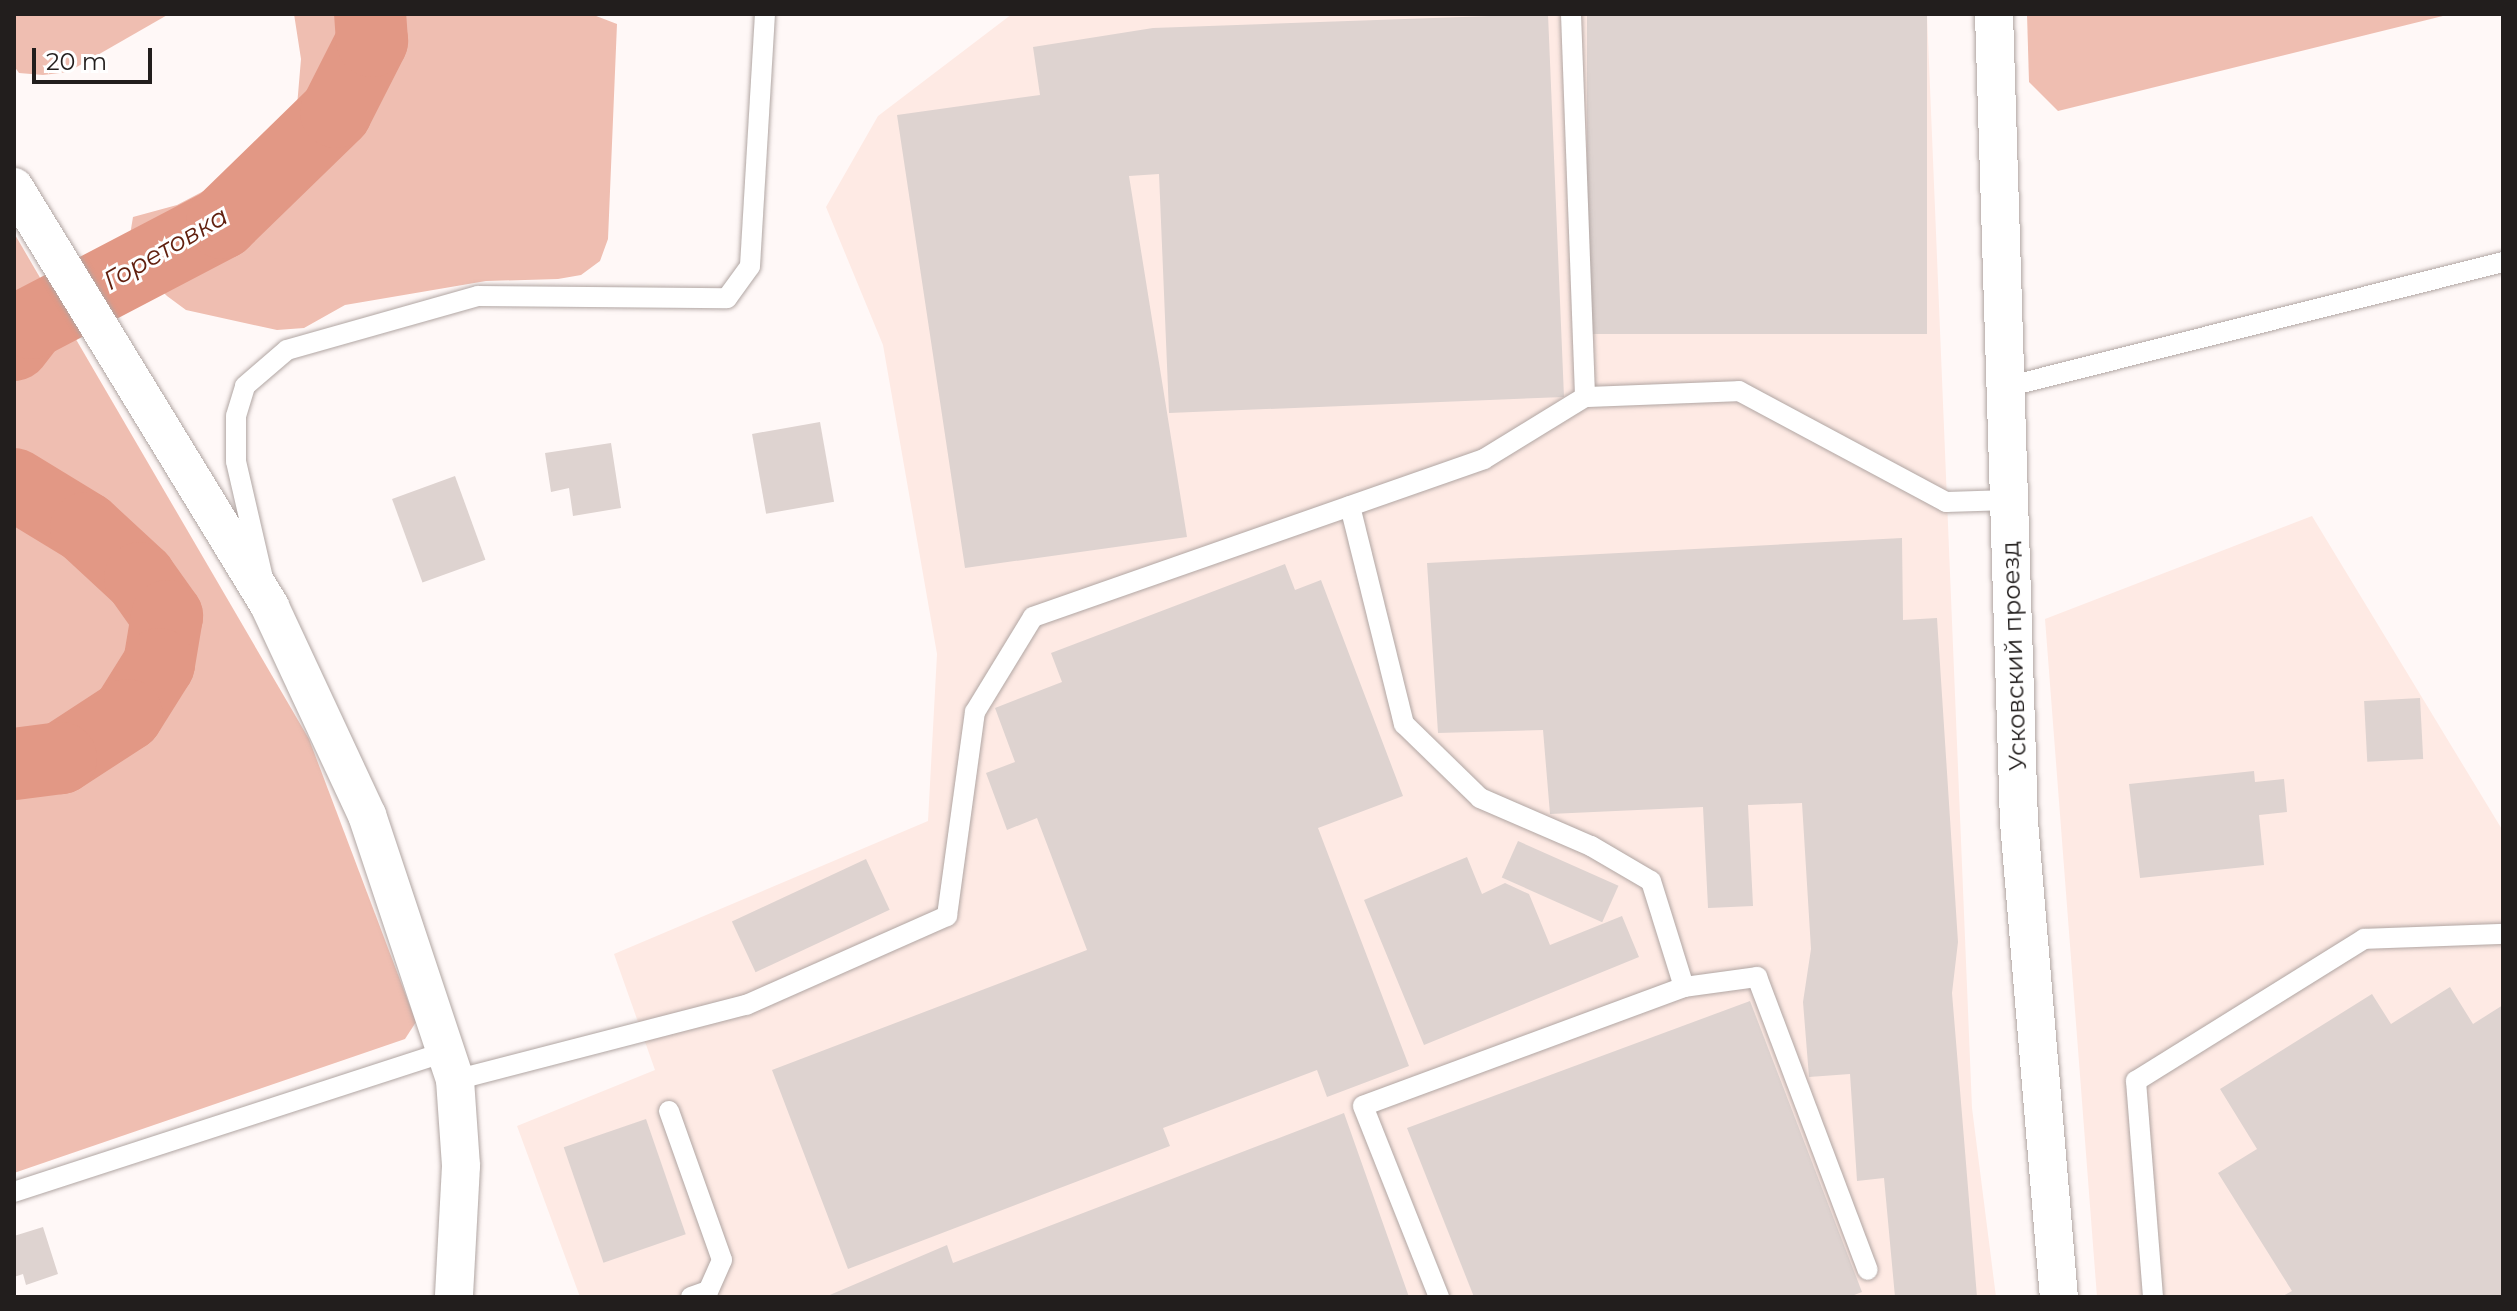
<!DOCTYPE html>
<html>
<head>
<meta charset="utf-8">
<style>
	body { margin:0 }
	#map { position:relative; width:2517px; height:1311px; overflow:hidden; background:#fff8f7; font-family:Montserrat,sans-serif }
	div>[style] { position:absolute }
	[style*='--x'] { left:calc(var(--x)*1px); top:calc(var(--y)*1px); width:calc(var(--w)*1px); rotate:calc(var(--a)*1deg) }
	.built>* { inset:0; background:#feeae4 }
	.green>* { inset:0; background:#efbeb1 }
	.river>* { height:72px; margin:-36px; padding:0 36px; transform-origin:36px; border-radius:36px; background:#e29885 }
	.building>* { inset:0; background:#ded3d0; transform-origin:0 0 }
	.roads { filter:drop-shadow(0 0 2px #b1a6a3) drop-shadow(0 0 2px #b1a6a3) }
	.service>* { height:20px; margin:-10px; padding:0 10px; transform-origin:10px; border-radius:10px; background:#fff }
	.minor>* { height:38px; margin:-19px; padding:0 19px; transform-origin:19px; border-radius:19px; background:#fff }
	span { translate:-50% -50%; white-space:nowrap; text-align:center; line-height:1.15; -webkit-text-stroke:6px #fff; paint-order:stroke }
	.street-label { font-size:24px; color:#221e1d }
	.water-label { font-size:26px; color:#61200f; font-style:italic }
	.frame { position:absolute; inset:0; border:16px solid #221e1d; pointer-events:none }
	.scale { position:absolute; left:32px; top:48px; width:120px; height:36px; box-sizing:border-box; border:4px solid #221e1d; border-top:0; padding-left:10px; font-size:24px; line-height:28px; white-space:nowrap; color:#221e1d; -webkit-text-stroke:6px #fff; paint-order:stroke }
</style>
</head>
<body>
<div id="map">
	<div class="built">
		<div style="clip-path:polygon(1012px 14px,1927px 14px,1972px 1108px,1996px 1297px,580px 1297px,517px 1126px,655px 1070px,614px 954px,928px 821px,937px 654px,883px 345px,826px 207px,878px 116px)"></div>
		<div style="clip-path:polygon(2312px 516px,2503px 831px,2503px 1297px,2097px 1297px,2045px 619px)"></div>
	</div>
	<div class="green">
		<div style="clip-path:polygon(14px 14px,169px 14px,68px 72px,43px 75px,19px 73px,14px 66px)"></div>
		<div style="clip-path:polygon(294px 14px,591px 14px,617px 24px,608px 239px,600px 261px,581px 275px,558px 279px,486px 281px,345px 305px,304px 328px,277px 330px,186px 310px,167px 296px,134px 264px,129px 241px,133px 217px,177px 205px,259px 162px,297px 106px,301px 59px)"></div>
		<div style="clip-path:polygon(2027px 14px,2451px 14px,2058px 111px,2029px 82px)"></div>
		<div style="clip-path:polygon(14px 233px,309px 739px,416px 1022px,405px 1039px,14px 1173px)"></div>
	</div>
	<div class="river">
		<div style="--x:14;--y:345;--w:28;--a:-52"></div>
		<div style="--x:31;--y:323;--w:216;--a:-27.6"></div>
		<div style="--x:222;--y:223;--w:159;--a:-44.2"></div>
		<div style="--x:336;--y:112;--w:80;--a:-63.1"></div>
		<div style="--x:372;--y:41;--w:27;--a:-94"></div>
		<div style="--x:14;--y:484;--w:84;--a:31.4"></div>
		<div style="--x:86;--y:528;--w:74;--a:42.8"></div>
		<div style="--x:140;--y:578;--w:47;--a:54.6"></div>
		<div style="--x:167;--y:616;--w:49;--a:99.5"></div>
		<div style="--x:159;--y:664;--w:60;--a:122.1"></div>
		<div style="--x:127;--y:715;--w:79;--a:146.9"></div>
		<div style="--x:61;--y:758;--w:47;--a:172.7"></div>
	</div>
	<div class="building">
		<div style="clip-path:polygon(1548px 14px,1564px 397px,1169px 413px,1159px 174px,1129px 176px,1187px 537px,965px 568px,897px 115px,1040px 95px,1033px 47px,1153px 28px)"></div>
		<div style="left:1587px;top:14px;width:340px;height:320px"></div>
		<div style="left:820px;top:422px;width:81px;height:69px;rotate:80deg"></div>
		<div style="clip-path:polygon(611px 443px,621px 508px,573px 516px,569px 488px,551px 492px,545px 453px)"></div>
		<div style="left:455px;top:476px;width:89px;height:67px;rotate:70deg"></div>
		<div style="clip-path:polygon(1902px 538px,1903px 620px,1937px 618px,1958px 942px,1952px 993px,1977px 1297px,1895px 1297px,1884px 1178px,1857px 1181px,1850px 1074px,1809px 1077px,1803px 1002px,1811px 949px,1802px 803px,1748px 805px,1753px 906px,1708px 908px,1703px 807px,1550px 814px,1543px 730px,1438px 733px,1427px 563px)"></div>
		<div style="clip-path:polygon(1285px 564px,1295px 590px,1321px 580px,1403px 796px,1318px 828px,1409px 1066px,1327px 1097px,1317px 1070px,1163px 1128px,1170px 1146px,848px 1269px,772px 1070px,1087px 950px,1037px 818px,1007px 830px,986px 773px,1015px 762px,995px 708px,1062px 682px,1051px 653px)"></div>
		<div style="left:2420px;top:698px;width:61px;height:56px;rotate:87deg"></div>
		<div style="clip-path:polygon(2254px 771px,2255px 782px,2284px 779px,2287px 812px,2259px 815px,2264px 865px,2140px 878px,2129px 784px)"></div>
		<div style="left:1518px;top:841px;width:110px;height:40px;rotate:24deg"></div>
		<div style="clip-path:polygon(1467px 857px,1482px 894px,1505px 883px,1529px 894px,1550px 945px,1622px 916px,1639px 957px,1424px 1045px,1364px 900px)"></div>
		<div style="left:866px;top:859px;width:56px;height:148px;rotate:65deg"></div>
		<div style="clip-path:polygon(2450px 987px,2473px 1024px,2503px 1005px,2503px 1297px,2281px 1297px,2292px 1291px,2218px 1173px,2257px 1149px,2220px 1089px,2372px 994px,2391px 1024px)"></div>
		<div style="clip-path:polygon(1750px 1001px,1862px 1292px,1849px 1297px,1474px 1297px,1407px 1128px)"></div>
		<div style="clip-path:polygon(1344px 1113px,1409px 1297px,825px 1297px,947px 1245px,953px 1263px)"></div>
		<div style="left:646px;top:1119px;width:122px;height:87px;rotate:71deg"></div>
		<div style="clip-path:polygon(43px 1227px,58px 1274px,26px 1285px,23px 1274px,14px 1277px,14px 1236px)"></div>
	</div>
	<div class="roads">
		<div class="service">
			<div style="--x:1571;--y:14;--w:383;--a:87.9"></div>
			<div style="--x:1585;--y:397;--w:154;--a:-2.2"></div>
			<div style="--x:1739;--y:391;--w:235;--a:28.2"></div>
			<div style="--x:1946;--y:502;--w:63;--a:-1.8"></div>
			<div style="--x:2006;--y:387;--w:512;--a:-14.12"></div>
			<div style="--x:1350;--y:506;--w:225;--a:76.1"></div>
			<div style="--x:1404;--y:724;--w:106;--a:44.2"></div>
			<div style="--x:1480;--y:798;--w:121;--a:23.4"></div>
			<div style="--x:1591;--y:846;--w:69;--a:30.3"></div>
			<div style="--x:1651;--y:881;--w:111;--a:72.7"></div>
			<div style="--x:1684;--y:987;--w:342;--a:159.7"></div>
			<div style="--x:1363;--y:1106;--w:206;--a:68.3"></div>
			<div style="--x:262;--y:574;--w:116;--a:-103"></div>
			<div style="--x:236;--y:461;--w:45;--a:-90"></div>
			<div style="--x:236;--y:416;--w:31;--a:-73"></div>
			<div style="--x:245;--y:386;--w:55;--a:-40.6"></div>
			<div style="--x:287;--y:350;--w:198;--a:-15.8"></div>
			<div style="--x:478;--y:296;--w:249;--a:0.5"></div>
			<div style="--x:727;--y:298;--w:39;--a:-54"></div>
			<div style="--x:750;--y:266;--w:252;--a:-86.6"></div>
			<div style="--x:1684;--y:987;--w:74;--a:-7.8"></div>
			<div style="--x:1757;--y:977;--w:313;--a:69.3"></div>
			<div style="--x:455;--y:1080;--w:301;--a:-14.5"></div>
			<div style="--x:746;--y:1005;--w:220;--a:-23.9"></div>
			<div style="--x:947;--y:916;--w:206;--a:-82.2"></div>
			<div style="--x:975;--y:712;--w:111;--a:-58.6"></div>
			<div style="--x:1033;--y:617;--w:478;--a:-19.3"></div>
			<div style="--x:1484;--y:459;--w:119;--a:-31.5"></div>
			<div style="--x:669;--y:1111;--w:158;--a:70.4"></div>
			<div style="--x:722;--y:1260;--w:34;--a:114"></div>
			<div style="--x:708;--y:1291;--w:18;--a:161"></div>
			<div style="--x:14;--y:1192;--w:457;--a:-18"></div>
			<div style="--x:2153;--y:1297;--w:217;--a:-94.5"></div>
			<div style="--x:2136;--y:1081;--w:269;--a:-31.9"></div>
			<div style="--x:2364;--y:939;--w:139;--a:-2.1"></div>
		</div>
		<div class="minor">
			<div style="--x:1994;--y:14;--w:808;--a:88.23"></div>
			<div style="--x:2019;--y:822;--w:477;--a:85.2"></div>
			<div style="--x:14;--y:187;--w:492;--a:58.6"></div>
			<div style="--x:270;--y:607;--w:230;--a:65"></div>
			<div style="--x:367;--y:815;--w:279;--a:71.6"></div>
			<div style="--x:455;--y:1080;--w:86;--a:86"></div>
			<div style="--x:461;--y:1166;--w:131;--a:93.1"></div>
		</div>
	</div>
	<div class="street-label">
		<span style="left:2014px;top:656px;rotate:-92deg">Усковский проезд</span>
	</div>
	<div class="water-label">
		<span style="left:166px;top:249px;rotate:-30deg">Горетовка</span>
	</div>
	<div class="frame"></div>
	<div class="scale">20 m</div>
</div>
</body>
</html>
